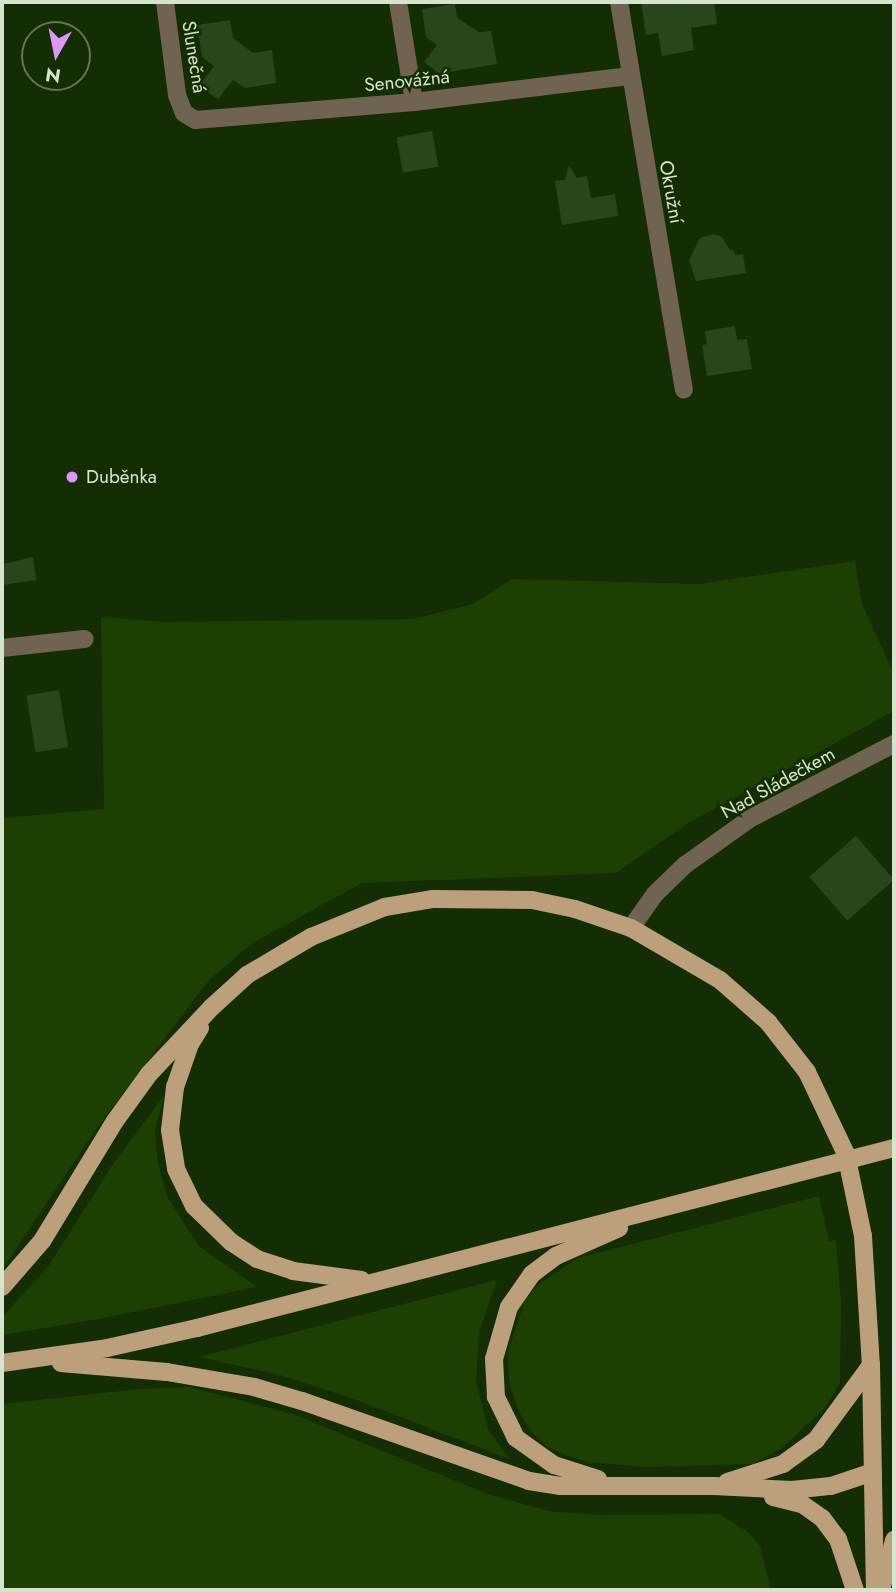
<!DOCTYPE html>
<html>
<head>
<meta charset="utf-8">
<style>
	body { margin:0 }
	#map { position:relative; width:896px; height:1592px; overflow:hidden; background:#142d05; font-family:Jost,sans-serif }
	div>[style] { position:absolute }
	[style*='--x'] { left:calc(var(--x)*1px); top:calc(var(--y)*1px); width:calc(var(--w)*1px); rotate:calc(var(--a)*1deg) }
	.green>* { inset:0; background:#1d4002 }
	.building>* { inset:0; background:#2a441c; transform-origin:0 0 }
	.minor>* { height:18px; margin:-9px; padding:0 9px; transform-origin:9px; border-radius:9px; background:#706351 }
	.major>* { height:18px; margin:-9px; padding:0 9px; transform-origin:9px; border-radius:9px; background:#bba07b }
	.major-bridge>* { height:18px; margin:-9px; padding:0 9px; transform-origin:9px; border-radius:9px; background:#bba07b }
	.dots>* { width:19px; height:19px; translate:-50% -50%; box-sizing:border-box; border:4px solid #142d05; border-radius:50% }
	span { translate:-50% -50%; white-space:nowrap; text-align:center; line-height:1.15; -webkit-text-stroke:5px #142d05; paint-order:stroke }
	.street-label { font-size:19px; color:#d4e4cd }
	.poi-label { font-size:19px; color:#d4e4cd }
	.left { translate:0 -50%; text-align:left }
	.frame { position:absolute; inset:0; border:4px solid #d4e4cd; pointer-events:none }
	.north { position:absolute; left:21px; top:21px; width:70px; height:70px; box-sizing:border-box; background:#142d05; border:2px solid #617655; border-radius:50%; rotate:189deg; font-size:19px; font-weight:700; line-height:28px; text-align:center; color:#d4e4cd }
	.north::after { content:''; display:block; margin:auto; width:24px; height:32px; background:#db99f6; clip-path:polygon(50% 0,100% 100%,50% 72%,0 100%) }
</style>
</head>
<body>
<div id="map">
	<div class="green">
		<div style="clip-path:polygon(855px 561px,862px 604px,894px 674px,894px 711px,688px 823px,616px 873px,362px 883px,251px 944px,208px 981px,99px 1125px,2px 1270px,2px 818px,104px 809px,101px 617px,163px 622px,413px 619px,473px 604px,512px 579px,699px 584px)"></div>
		<div style="clip-path:polygon(164px 1095px,155px 1131px,158px 1164px,168px 1198px,199px 1246px,257px 1287px,98px 1319px,2px 1335px,2px 1317px,48px 1267px,111px 1167px)"></div>
		<div style="clip-path:polygon(819px 1196px,829px 1241px,836px 1240px,841px 1305px,840px 1382px,826px 1407px,782px 1448px,753px 1464px,646px 1467px,587px 1462px,566px 1455px,546px 1446px,530px 1430px,519px 1412px,509px 1382px,508px 1351px,525px 1300px,539px 1284px,578px 1258px)"></div>
		<div style="clip-path:polygon(497px 1280px,479px 1333px,476px 1382px,488px 1429px,509px 1459px,354px 1399px,280px 1375px,199px 1357px)"></div>
		<div style="clip-path:polygon(189px 1387px,293px 1414px,487px 1494px,549px 1511px,596px 1515px,719px 1514px,748px 1532px,760px 1546px,771px 1590px,2px 1590px,2px 1404px,141px 1389px)"></div>
	</div>
	<div class="building">
		<div style="clip-path:polygon(641px 2px,714px 2px,717px 24px,691px 28px,694px 50px,662px 56px,658px 33px,646px 35px)"></div>
		<div style="clip-path:polygon(455px 4px,457px 18px,479px 32px,491px 31px,497px 64px,449px 72px,445px 78px,424px 62px,437px 45px,426px 37px,422px 9px)"></div>
		<div style="clip-path:polygon(230px 20px,233px 38px,253px 53px,272px 50px,276px 83px,245px 88px,233px 80px,218px 99px,199px 86px,214px 66px,202px 57px,197px 25px)"></div>
		<div style="left:432px;top:131px;width:36px;height:36px;rotate:80deg"></div>
		<div style="clip-path:polygon(569px 165px,577px 178px,587px 176px,591px 198px,615px 194px,618px 216px,562px 225px,555px 181px,565px 180px)"></div>
		<div style="clip-path:polygon(713px 234px,722px 237px,730px 250px,734px 250px,735px 255px,743px 254px,746px 273px,696px 281px,689px 260px,700px 238px)"></div>
		<div style="clip-path:polygon(735px 326px,737px 340px,747px 339px,752px 369px,707px 376px,702px 345px,707px 344px,705px 331px)"></div>
		<div style="clip-path:polygon(33px 557px,36px 580px,2px 585px,2px 564px)"></div>
		<div style="left:59px;top:690px;width:58px;height:33px;rotate:81deg"></div>
		<div style="left:856px;top:836px;width:58px;height:62px;rotate:49deg"></div>
	</div>
	<div class="minor">
		<div style="--x:165;--y:2;--w:94;--a:82.6"></div>
		<div style="--x:177;--y:95;--w:19;--a:69"></div>
		<div style="--x:184;--y:113;--w:13;--a:32"></div>
		<div style="--x:195;--y:120;--w:220;--a:-4.7"></div>
		<div style="--x:414;--y:102;--w:218;--a:-6.9"></div>
		<div style="--x:398;--y:2;--w:101;--a:80.9"></div>
		<div style="--x:619;--y:2;--w:393;--a:80.5"></div>
		<div style="--x:2;--y:648;--w:83;--a:-6.2"></div>
		<div style="--x:631;--y:928;--w:42;--a:-54.8"></div>
		<div style="--x:655;--y:894;--w:42;--a:-44"></div>
		<div style="--x:685;--y:865;--w:81;--a:-35.5"></div>
		<div style="--x:751;--y:818;--w:161;--a:-27.4"></div>
	</div>
	<div class="major">
		<div style="--x:200;--y:1028;--w:19;--a:122"></div>
		<div style="--x:190;--y:1044;--w:46;--a:109.2"></div>
		<div style="--x:175;--y:1087;--w:43;--a:96.6"></div>
		<div style="--x:170;--y:1130;--w:39;--a:81"></div>
		<div style="--x:176;--y:1169;--w:41;--a:64.1"></div>
		<div style="--x:194;--y:1206;--w:52;--a:44.2"></div>
		<div style="--x:231;--y:1242;--w:31;--a:33"></div>
		<div style="--x:257;--y:1259;--w:38;--a:18"></div>
		<div style="--x:293;--y:1271;--w:69;--a:7.5"></div>
		<div style="--x:863;--y:1236;--w:129;--a:86.5"></div>
		<div style="--x:871;--y:1365;--w:225;--a:89"></div>
		<div style="--x:2;--y:1287;--w:61;--a:-49"></div>
		<div style="--x:42;--y:1241;--w:140;--a:-58.7"></div>
		<div style="--x:115;--y:1121;--w:58;--a:-54.1"></div>
		<div style="--x:149;--y:1074;--w:92;--a:-46.8"></div>
		<div style="--x:212;--y:1007;--w:47;--a:-42.4"></div>
		<div style="--x:247;--y:975;--w:74;--a:-30.7"></div>
		<div style="--x:311;--y:937;--w:80;--a:-22.1"></div>
		<div style="--x:385;--y:907;--w:49;--a:-9.5"></div>
		<div style="--x:433;--y:899;--w:99;--a:0.6"></div>
		<div style="--x:532;--y:900;--w:44;--a:11.8"></div>
		<div style="--x:575;--y:909;--w:59;--a:18.7"></div>
		<div style="--x:631;--y:928;--w:103;--a:30.3"></div>
		<div style="--x:720;--y:980;--w:64;--a:41.2"></div>
		<div style="--x:768;--y:1022;--w:63;--a:52"></div>
		<div style="--x:2;--y:1363;--w:106;--a:-8.1"></div>
		<div style="--x:107;--y:1348;--w:92;--a:-12.5"></div>
		<div style="--x:197;--y:1328;--w:720;--a:-14.48"></div>
		<div style="--x:61;--y:1363;--w:106;--a:4.9"></div>
		<div style="--x:167;--y:1372;--w:88;--a:9.8"></div>
		<div style="--x:254;--y:1387;--w:50;--a:16.3"></div>
		<div style="--x:302;--y:1401;--w:241;--a:19.4"></div>
		<div style="--x:529;--y:1481;--w:32;--a:9"></div>
		<div style="--x:561;--y:1486;--w:153;--a:0"></div>
		<div style="--x:714;--y:1486;--w:78;--a:2.9"></div>
		<div style="--x:792;--y:1490;--w:39;--a:-6"></div>
		<div style="--x:831;--y:1486;--w:44;--a:-18.4"></div>
		<div style="--x:598;--y:1479;--w:46;--a:-162.3"></div>
		<div style="--x:554;--y:1465;--w:47;--a:-144.6"></div>
		<div style="--x:516;--y:1438;--w:46;--a:-116"></div>
		<div style="--x:496;--y:1397;--w:38;--a:-93"></div>
		<div style="--x:494;--y:1359;--w:54;--a:-73.9"></div>
		<div style="--x:509;--y:1307;--w:40;--a:-55.1"></div>
		<div style="--x:532;--y:1274;--w:30;--a:-37"></div>
		<div style="--x:556;--y:1256;--w:69;--a:-24"></div>
		<div style="--x:727;--y:1482;--w:59;--a:-17.8"></div>
		<div style="--x:783;--y:1464;--w:41;--a:-36"></div>
		<div style="--x:816;--y:1440;--w:93;--a:-53.7"></div>
		<div style="--x:773;--y:1497;--w:30;--a:14"></div>
		<div style="--x:802;--y:1504;--w:24;--a:35"></div>
		<div style="--x:822;--y:1518;--w:26;--a:53"></div>
		<div style="--x:838;--y:1539;--w:54;--a:71.6"></div>
		<div style="--x:881;--y:1590;--w:52;--a:-75.4"></div>
	</div>
	<div class="major-bridge">
		<div style="--x:807;--y:1072;--w:91;--a:64.6"></div>
		<div style="--x:846;--y:1154;--w:84;--a:78.3"></div>
	</div>
	<div class="dots">
		<div style="left:72px;top:477px;background:#db99f6"></div>
	</div>
	<div class="street-label">
		<span style="left:194px;top:57px;rotate:81deg">Slunečná</span>
		<span style="left:407px;top:81px;rotate:-6deg">Senovážná</span>
		<span style="left:671px;top:192px;rotate:80deg">Okružní</span>
		<span style="left:778px;top:783px;rotate:-29deg">Nad Sládečkem</span>
	</div>
	<div class="poi-label">
		<span class="left" style="left:86px;top:477px">Duběnka</span>
	</div>
	<div class="frame"></div>
	<div class="north">N</div>
</div>
</body>
</html>
